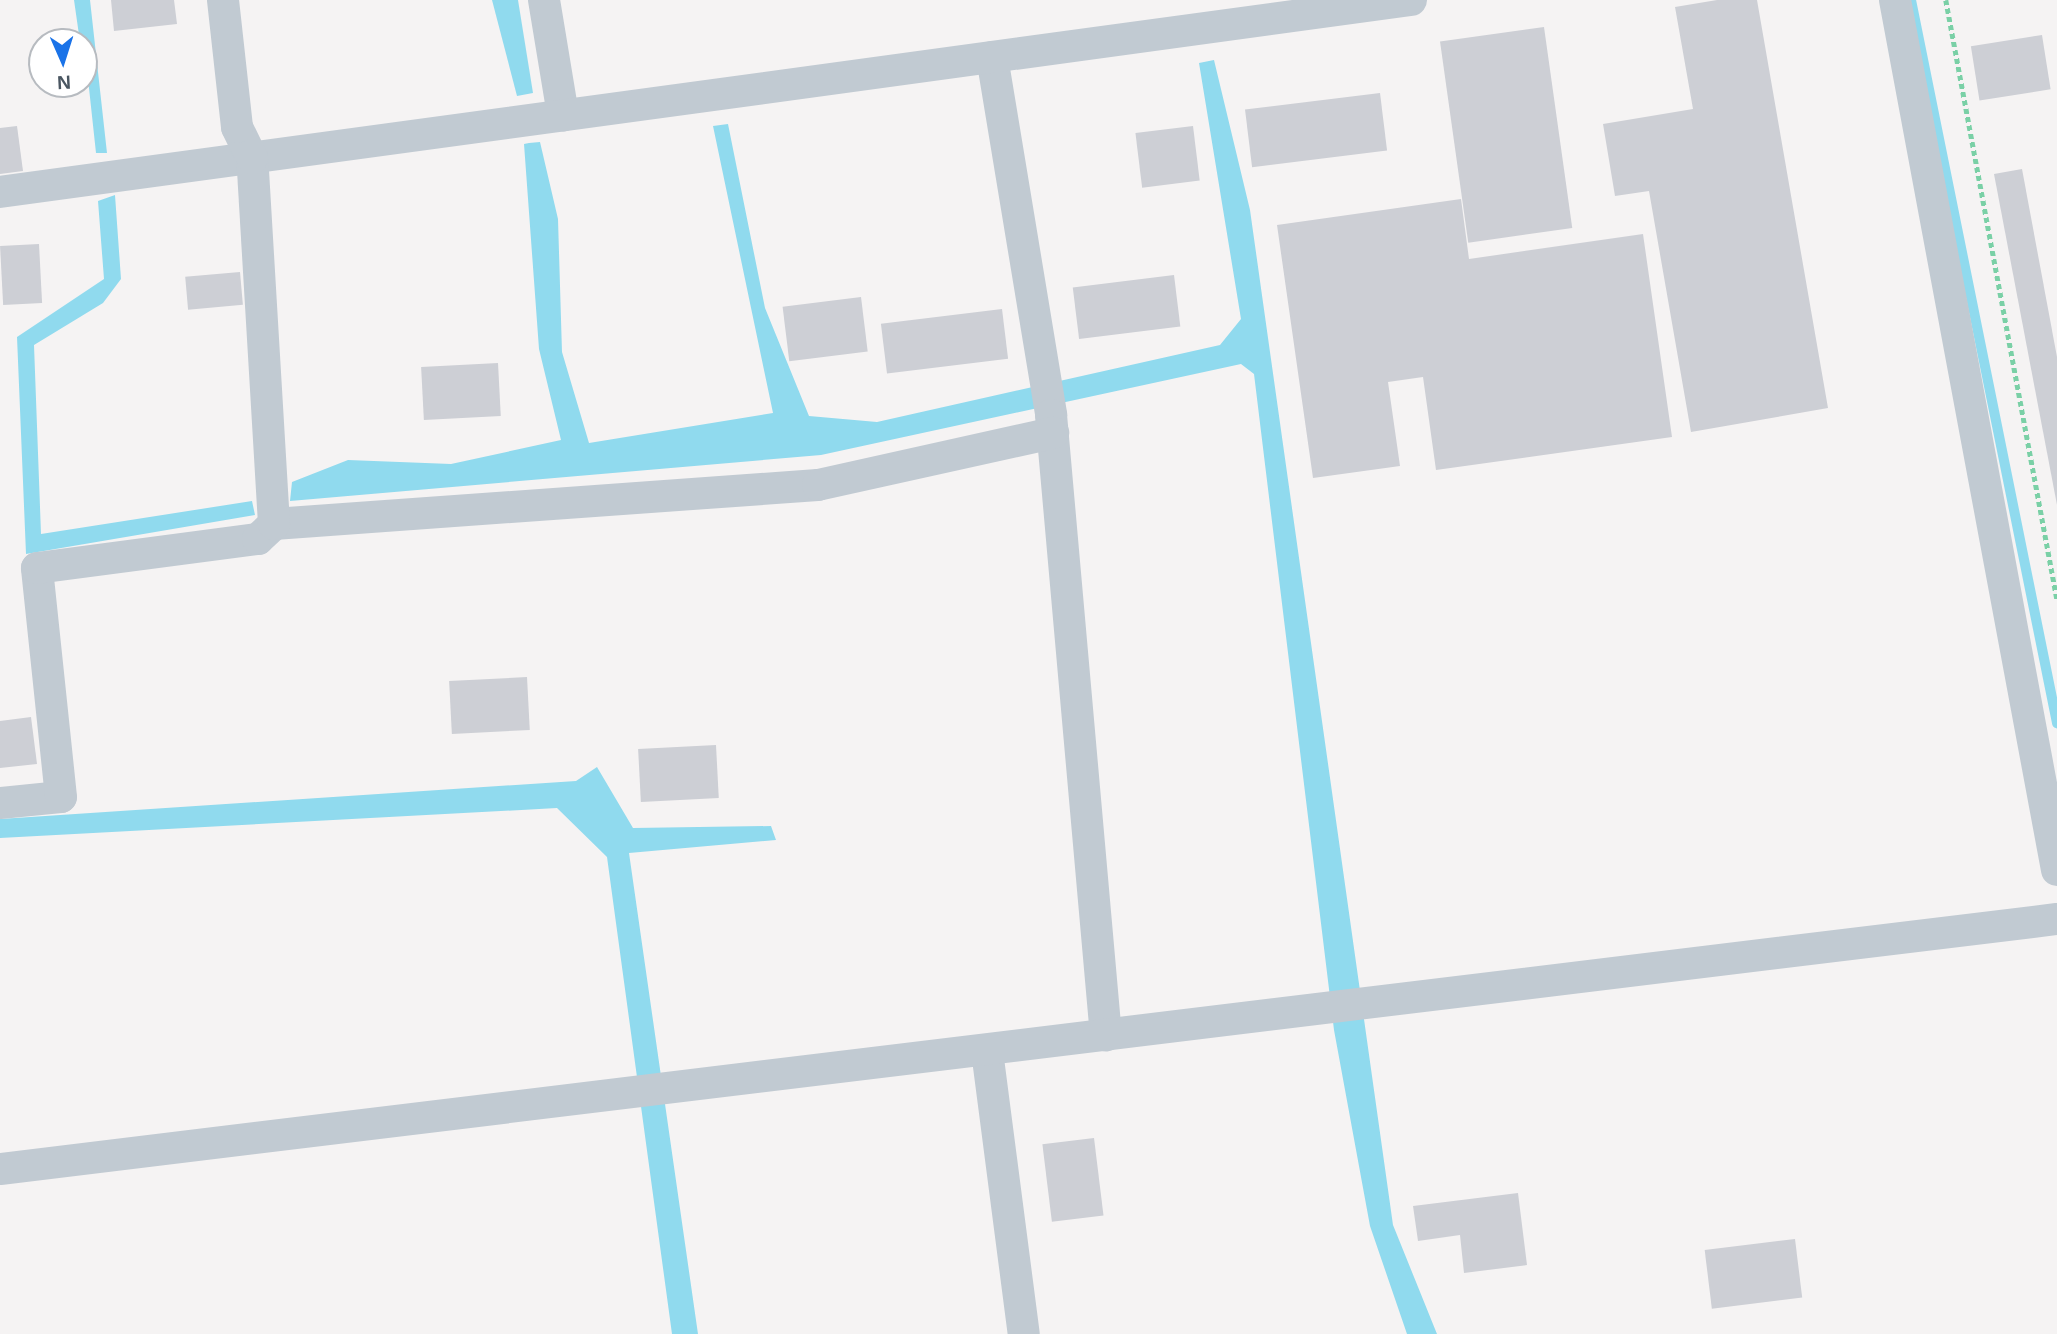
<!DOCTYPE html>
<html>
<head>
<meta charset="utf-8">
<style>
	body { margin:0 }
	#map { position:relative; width:2057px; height:1334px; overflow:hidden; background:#f5f3f3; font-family:Arial,sans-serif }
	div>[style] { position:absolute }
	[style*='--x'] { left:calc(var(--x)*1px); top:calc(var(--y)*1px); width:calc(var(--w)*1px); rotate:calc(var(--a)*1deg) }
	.water>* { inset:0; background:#90daee }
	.stream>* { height:10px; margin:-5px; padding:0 5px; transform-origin:5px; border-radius:5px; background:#90daee }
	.building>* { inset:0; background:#cdcfd5; transform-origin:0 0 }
	.path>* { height:4.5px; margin-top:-2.25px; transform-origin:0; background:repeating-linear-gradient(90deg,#7ad0a6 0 5px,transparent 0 8.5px) }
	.street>* { height:32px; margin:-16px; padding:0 16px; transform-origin:16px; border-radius:16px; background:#c1cad2 }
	span { translate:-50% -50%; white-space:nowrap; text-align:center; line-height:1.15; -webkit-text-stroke:5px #fff; paint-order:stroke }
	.north { position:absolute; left:28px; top:28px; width:70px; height:70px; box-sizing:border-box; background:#fff; border:2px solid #b7bbc0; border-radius:50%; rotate:177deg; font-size:19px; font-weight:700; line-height:28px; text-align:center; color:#4a5661 }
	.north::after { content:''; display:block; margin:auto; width:24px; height:32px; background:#1a73e8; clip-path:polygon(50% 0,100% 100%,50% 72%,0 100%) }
</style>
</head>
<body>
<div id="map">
	<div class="water">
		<div style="clip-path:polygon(74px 0,90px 0,107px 153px,96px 153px,84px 42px,80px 42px)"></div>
		<div style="clip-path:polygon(492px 0,518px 0,533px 93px,517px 96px)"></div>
		<div style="clip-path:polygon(1214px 60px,1250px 210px,1393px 1225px,1437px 1334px,1407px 1334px,1370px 1226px,1334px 1030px,1254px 374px,1241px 364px,821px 455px,290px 501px,292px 482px,348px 460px,451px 464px,561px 440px,539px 349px,524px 144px,529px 143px,540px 142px,558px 219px,562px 352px,589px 443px,773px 413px,713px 126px,728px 124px,765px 308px,809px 416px,877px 422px,1220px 345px,1241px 319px,1199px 63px)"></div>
		<div style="clip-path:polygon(115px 195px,121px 279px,103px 303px,34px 345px,41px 534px,252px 501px,255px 515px,26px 554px,17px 337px,104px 279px,98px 201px)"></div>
		<div style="clip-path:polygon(597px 767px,633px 828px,771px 826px,776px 840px,629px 853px,698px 1334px,672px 1334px,607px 857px,557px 808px,0 838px,0 819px,576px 781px)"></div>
	</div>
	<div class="stream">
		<div style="--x:1911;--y:0;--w:738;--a:78.58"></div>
	</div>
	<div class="building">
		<div style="clip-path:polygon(111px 0,174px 0,177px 24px,114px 31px)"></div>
		<div style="clip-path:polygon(1717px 0,1757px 0,1828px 408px,1691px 432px,1649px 191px,1615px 196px,1603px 124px,1693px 109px,1675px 7px)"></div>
		<div style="left:1544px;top:27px;width:203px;height:105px;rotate:82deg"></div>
		<div style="left:2042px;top:35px;width:55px;height:72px;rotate:81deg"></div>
		<div style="left:1380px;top:93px;width:58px;height:136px;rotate:83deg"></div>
		<div style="clip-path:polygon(17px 126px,23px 171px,0 174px,0 128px)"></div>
		<div style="left:1193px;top:126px;width:55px;height:58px;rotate:83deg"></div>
		<div style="clip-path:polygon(2022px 169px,2057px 357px,2057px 505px,1994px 174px)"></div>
		<div style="clip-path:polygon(1461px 199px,1469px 259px,1643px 234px,1672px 437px,1436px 470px,1423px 377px,1388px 382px,1400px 466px,1313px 478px,1277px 225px)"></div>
		<div style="left:39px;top:244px;width:59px;height:39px;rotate:87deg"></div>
		<div style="left:240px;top:272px;width:33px;height:55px;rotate:85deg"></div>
		<div style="left:1174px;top:275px;width:52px;height:102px;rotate:83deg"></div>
		<div style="left:861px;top:297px;width:55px;height:79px;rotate:83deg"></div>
		<div style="left:1002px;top:309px;width:50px;height:122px;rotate:83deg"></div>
		<div style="left:498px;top:363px;width:53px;height:77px;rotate:87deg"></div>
		<div style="left:527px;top:677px;width:53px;height:78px;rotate:87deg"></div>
		<div style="clip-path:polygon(31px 717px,37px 764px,0 768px,0 721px)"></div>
		<div style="left:716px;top:745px;width:53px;height:78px;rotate:87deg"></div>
		<div style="left:1094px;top:1138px;width:78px;height:52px;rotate:83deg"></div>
		<div style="clip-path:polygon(1518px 1193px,1527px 1265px,1464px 1273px,1460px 1235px,1418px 1241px,1413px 1206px)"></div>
		<div style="left:1795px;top:1239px;width:59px;height:91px;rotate:83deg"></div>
	</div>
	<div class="path">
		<div style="--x:1946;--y:0;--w:609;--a:79.5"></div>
	</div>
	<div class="street">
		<div style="--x:544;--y:0;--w:117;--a:80.6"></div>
		<div style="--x:1895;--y:0;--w:885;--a:79.45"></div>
		<div style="--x:992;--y:57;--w:363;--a:80.6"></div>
		<div style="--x:1051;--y:415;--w:623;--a:84.94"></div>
		<div style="--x:0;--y:192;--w:1424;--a:-7.75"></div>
		<div style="--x:274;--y:524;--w:545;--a:-4.1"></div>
		<div style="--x:818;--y:485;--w:241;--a:-12.5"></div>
		<div style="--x:0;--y:803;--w:61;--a:-5.6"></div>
		<div style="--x:61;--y:797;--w:230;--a:-96"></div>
		<div style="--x:37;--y:568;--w:223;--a:-7.5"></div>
		<div style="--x:258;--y:539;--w:22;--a:-43"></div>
		<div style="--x:274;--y:524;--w:367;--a:-93.4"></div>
		<div style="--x:252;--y:158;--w:34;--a:-116"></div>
		<div style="--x:237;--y:127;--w:128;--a:-96.3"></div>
		<div style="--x:987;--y:1051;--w:285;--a:82.6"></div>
		<div style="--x:0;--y:1169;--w:2072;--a:-6.93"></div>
	</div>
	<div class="north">N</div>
</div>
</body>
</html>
